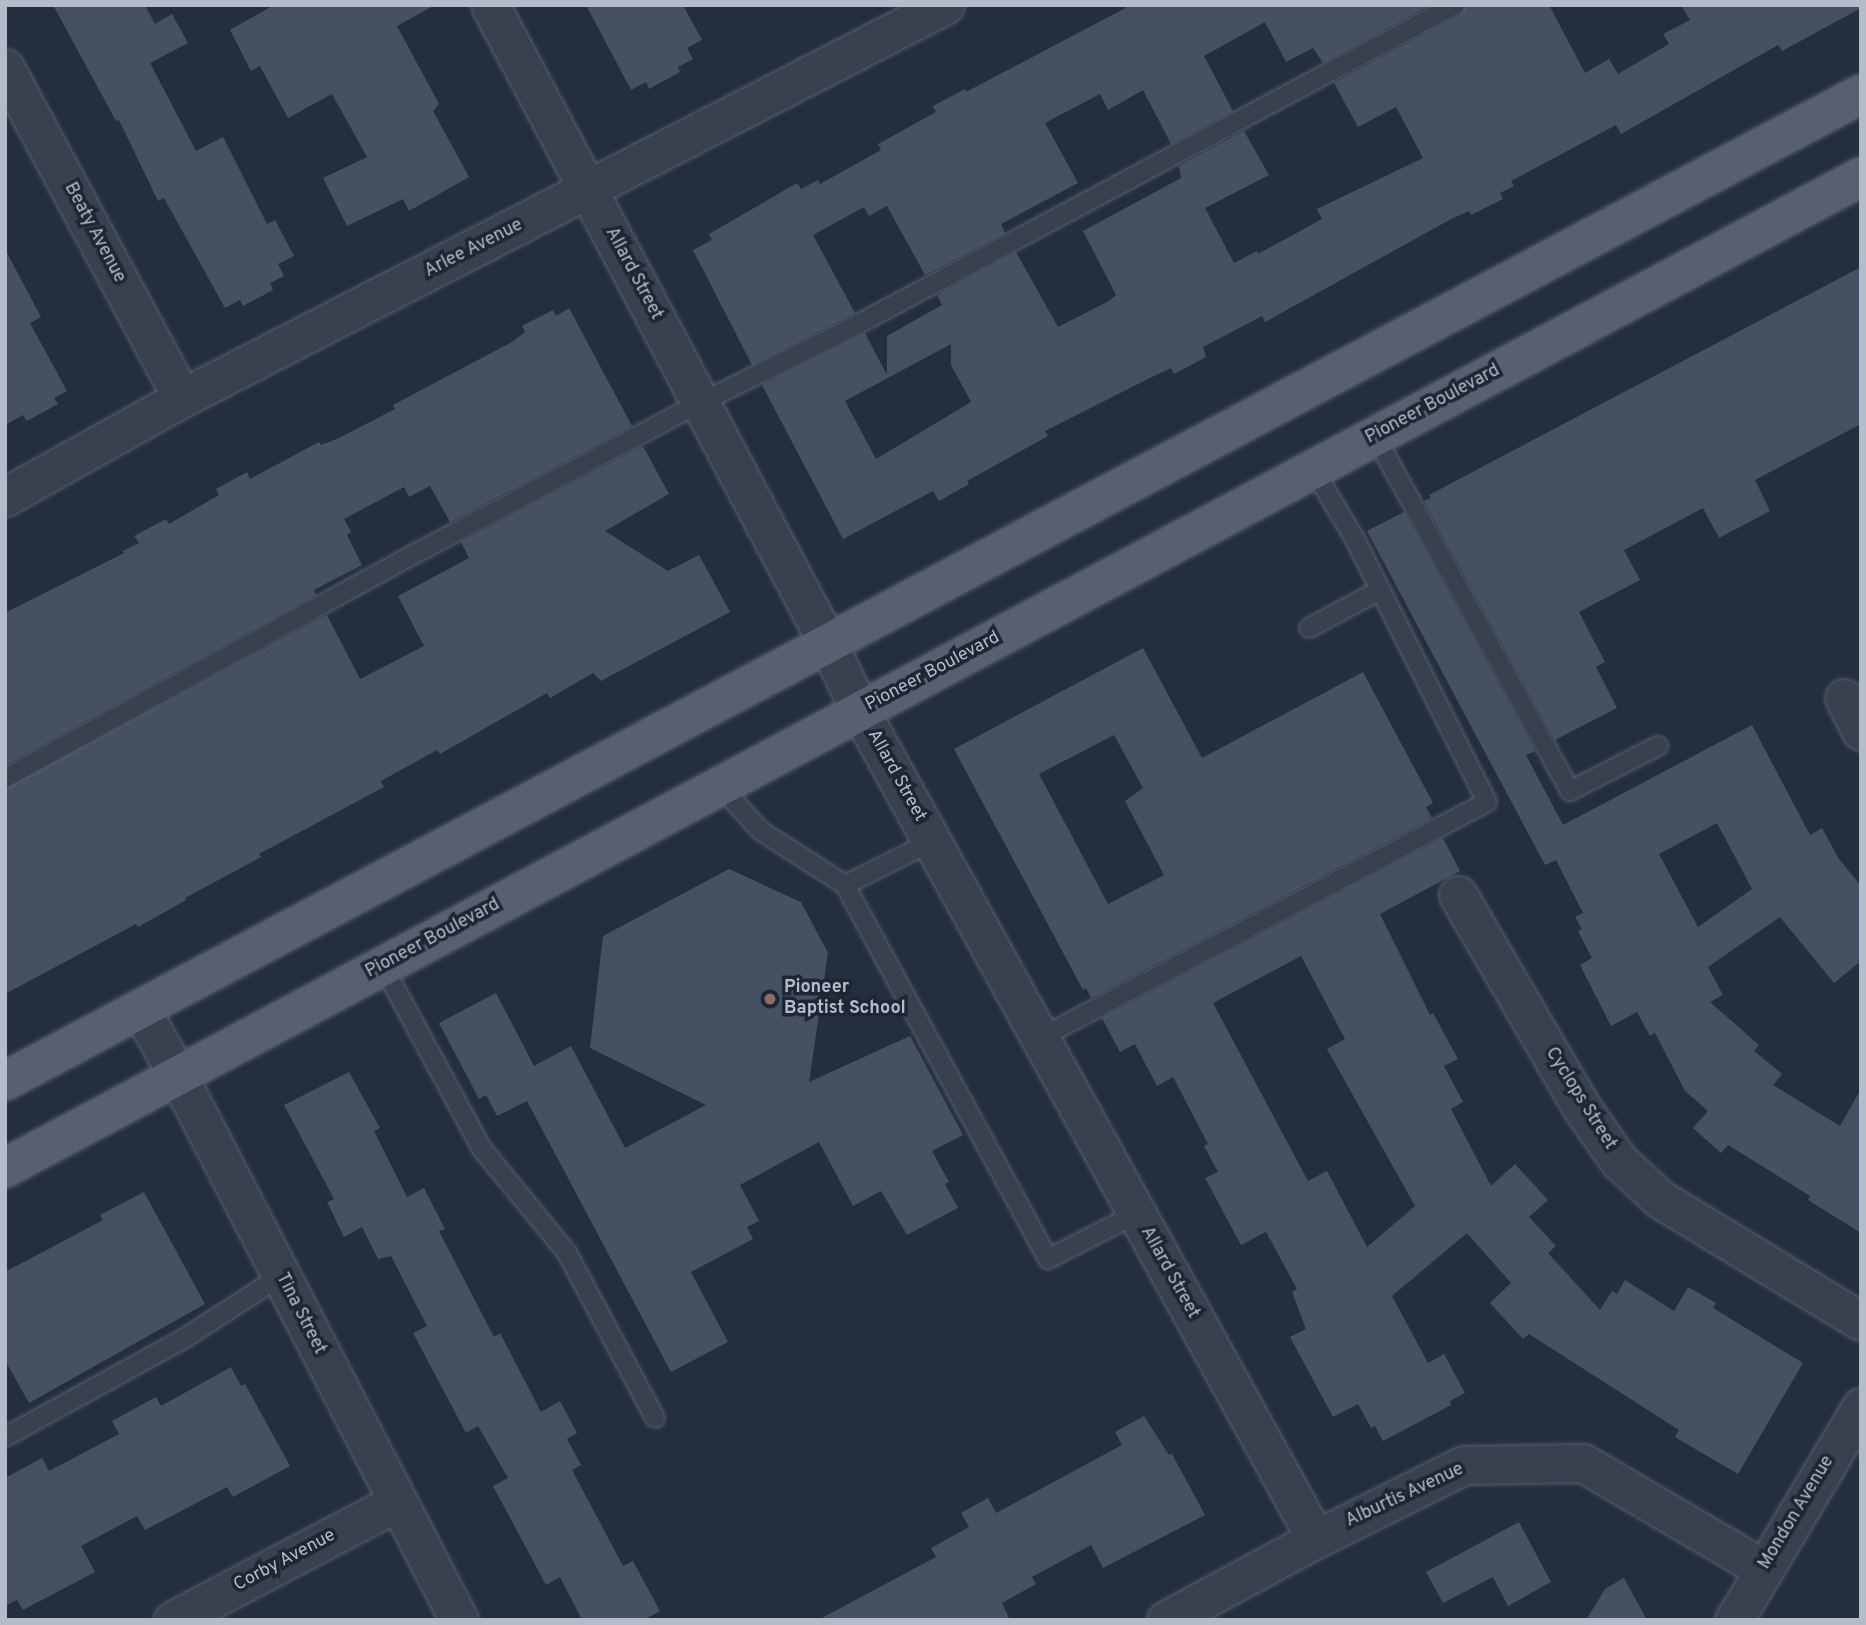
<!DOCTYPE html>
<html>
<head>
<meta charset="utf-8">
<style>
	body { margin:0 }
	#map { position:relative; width:1866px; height:1625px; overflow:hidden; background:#242f3e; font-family:Overpass,sans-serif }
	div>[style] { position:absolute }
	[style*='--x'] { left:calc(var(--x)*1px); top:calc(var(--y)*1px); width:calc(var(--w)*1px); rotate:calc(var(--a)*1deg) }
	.building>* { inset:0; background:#455162 }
	.roads { filter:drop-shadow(0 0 2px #565f6c) drop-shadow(0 0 2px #565f6c) }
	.service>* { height:18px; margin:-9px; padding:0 9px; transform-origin:9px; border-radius:9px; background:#38414e }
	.minor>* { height:37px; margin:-18.5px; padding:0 18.5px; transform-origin:18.5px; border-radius:18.5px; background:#38414e }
	.primary>* { height:38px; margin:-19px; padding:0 19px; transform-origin:19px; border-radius:19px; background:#56606e }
	.dots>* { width:19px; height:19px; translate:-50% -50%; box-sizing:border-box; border:4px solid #1d2633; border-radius:50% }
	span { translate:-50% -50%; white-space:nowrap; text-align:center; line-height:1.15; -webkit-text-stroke:7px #1d2633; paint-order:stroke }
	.street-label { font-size:18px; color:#b4bcc9 }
	.poi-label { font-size:18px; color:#b4bcc9; font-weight:700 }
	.left { translate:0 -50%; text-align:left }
	.frame { position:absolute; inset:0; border:7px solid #b4bcc9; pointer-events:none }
</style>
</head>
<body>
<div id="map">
	<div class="building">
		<div style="clip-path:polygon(53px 5px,145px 5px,155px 24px,172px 14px,188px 43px,150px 63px,196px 151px,223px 137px,267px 224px,275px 220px,294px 256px,278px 264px,284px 276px,270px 283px,273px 290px,243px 306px,240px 300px,225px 308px,164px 198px,158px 201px,119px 120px,116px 121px)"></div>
		<div style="clip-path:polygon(274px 5px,435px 5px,397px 26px,439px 104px,433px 111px,469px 177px,409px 211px,403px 199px,347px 226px,323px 178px,367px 157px,332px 94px,288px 118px,260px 66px,251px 71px,230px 30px)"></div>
		<div style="clip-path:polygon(586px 5px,683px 5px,702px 40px,687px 48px,693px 59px,678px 67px,680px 72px,649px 89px,646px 82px,631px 90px)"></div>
		<div style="clip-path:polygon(1131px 5px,1430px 5px,1323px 63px,1313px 48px,1286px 62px,1265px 22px,1204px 56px,1233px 111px,1171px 144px,1143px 90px,1108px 110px,1100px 94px,1045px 123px,1078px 183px,1001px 224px,1005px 233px,925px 275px,887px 206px,869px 216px,864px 207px,813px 235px,855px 313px,752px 365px,693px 250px,712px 240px,709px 234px,797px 183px,801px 189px,818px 180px,820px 184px,881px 150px,878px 144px,936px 112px,933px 106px,965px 89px,966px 92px)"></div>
		<div style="clip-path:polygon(evenodd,1466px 5px,1549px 5px,1585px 73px,1609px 59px,1618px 74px,1669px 44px,1663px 34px,1690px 20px,1681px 5px,1861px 5px,1861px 8px,1782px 51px,1778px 45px,1621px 134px,1616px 125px,1511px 181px,1514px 186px,1500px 193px,1503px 199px,1471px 215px,1469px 211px,1453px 218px,1265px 322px,1262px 316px,1203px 347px,1206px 357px,1174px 374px,1171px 368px,1150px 378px,1045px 431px,1048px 436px,967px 481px,969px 484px,939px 501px,933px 491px,843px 539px,762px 385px,865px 333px,887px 375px,887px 336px,942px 305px,937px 295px,1016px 252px,1058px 327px,1109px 301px,1116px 295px,1083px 231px,1181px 178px,1179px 166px,1244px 131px,1269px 175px,1205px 208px,1234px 263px,1257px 251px,1258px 254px,1322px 219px,1317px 209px,1423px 158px,1396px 107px,1358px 127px,1334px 83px,1460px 15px,1466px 5px,951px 344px,951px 365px,971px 402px,876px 459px,845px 401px,951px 344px)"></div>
		<div style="clip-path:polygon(5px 249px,41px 317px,30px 323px,67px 391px,54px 398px,58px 404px,27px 421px,23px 415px,5px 425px)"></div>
		<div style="clip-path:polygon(1861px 267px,1861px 424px,1755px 480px,1770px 511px,1719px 538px,1703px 508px,1624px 550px,1640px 580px,1579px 612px,1605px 662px,1596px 667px,1617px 708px,1555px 740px,1424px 501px,1431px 498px,1429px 495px)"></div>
		<div style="clip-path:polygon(569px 308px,632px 426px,450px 522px,430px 486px,409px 497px,404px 487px,344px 519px,351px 532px,347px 535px,362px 565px,314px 590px,316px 595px,5px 765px,5px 613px,124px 553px,123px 551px,139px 543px,134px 536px,166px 519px,169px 524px,219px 495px,216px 489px,247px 472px,250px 479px,319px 442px,321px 445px,339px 438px,395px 409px,393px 405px,512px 342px,525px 332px,522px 326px,553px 310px,556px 316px)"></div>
		<div style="clip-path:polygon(643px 446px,669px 494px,605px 531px,668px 571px,699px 555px,730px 612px,601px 681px,593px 673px,550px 698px,547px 693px,440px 754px,437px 750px,381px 781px,384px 787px,259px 854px,261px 857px,185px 898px,186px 900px,138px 927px,136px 924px,5px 994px,5px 789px,327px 615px,360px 679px,424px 646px,398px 596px,469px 558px,461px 542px)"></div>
		<div style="clip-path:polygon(evenodd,1404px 512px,1535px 751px,1526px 755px,1563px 825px,1752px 725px,1810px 835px,1822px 828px,1839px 859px,1861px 886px,1861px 961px,1834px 983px,1780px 917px,1708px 967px,1723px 995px,1710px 1002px,1759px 1045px,1754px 1051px,1782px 1074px,1773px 1085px,1840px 1126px,1861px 1089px,1861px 1233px,1808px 1200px,1810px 1196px,1728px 1145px,1721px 1153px,1693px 1128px,1708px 1111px,1685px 1091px,1655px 1033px,1650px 1036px,1637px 1012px,1611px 1026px,1580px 965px,1592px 958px,1578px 931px,1582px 929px,1575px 917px,1583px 913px,1556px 860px,1545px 865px,1367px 531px,1404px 512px,1717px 823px,1752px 889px,1698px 927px,1659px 854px,1717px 823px)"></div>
		<div style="clip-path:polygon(evenodd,1143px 648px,1202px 758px,1363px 672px,1433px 803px,1426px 807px,1432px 818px,1091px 998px,1086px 988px,1083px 990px,954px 749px,1143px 648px,1114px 735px,1143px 788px,1125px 801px,1164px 875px,1108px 904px,1039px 774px,1114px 735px)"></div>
		<div style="clip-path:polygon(evenodd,1443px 838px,1460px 871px,1380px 914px,1430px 1015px,1433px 1013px,1458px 1059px,1444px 1066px,1463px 1102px,1451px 1109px,1491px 1186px,1515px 1164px,1548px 1200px,1529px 1217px,1556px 1246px,1548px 1253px,1600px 1310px,1612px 1291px,1617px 1294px,1625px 1280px,1674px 1311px,1688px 1287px,1716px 1303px,1713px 1308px,1803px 1363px,1738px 1474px,1675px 1437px,1679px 1430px,1529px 1334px,1523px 1339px,1490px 1303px,1511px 1283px,1467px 1233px,1392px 1296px,1428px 1363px,1444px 1354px,1465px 1393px,1450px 1401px,1451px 1405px,1383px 1441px,1375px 1426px,1371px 1428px,1358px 1404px,1333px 1417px,1290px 1337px,1306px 1329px,1292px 1292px,1297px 1289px,1266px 1232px,1241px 1245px,1205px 1178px,1218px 1172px,1204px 1146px,1208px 1144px,1173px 1077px,1157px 1086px,1135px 1044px,1120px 1052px,1102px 1018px,1443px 838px,1301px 956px,1345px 1039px,1327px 1049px,1415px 1206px,1367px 1247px,1327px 1171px,1308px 1181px,1213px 1003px,1301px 956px)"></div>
		<div style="clip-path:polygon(729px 869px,801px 902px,828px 953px,809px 1082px,910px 1036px,963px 1135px,932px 1151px,949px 1182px,945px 1184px,958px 1208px,907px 1235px,881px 1191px,853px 1206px,819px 1142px,740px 1185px,759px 1221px,747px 1227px,753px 1239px,691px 1272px,728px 1342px,671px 1372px,527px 1101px,497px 1116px,486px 1095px,479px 1099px,439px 1023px,496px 993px,534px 1066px,571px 1046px,625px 1148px,706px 1105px,590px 1048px,603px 936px)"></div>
		<div style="clip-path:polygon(349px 1072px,380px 1128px,374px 1131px,407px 1197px,424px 1188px,445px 1229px,439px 1231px,494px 1337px,500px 1333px,541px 1412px,560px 1401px,577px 1433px,567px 1439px,581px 1465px,572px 1470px,623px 1566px,633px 1561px,660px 1611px,644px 1620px,582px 1620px,560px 1577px,546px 1585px,493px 1486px,508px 1478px,478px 1426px,466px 1433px,413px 1333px,427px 1326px,391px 1256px,378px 1259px,362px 1227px,344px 1237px,327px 1202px,334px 1199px,284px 1105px)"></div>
		<div style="clip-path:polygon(144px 1192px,205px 1304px,29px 1403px,5px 1360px,5px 1272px,103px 1220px,100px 1215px)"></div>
		<div style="clip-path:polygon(231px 1367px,241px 1386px,245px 1384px,290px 1466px,233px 1497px,227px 1487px,145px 1530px,137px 1516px,81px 1546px,95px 1572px,23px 1610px,17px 1600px,5px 1606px,5px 1478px,42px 1458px,49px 1471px,119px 1434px,112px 1421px,156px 1397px,161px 1406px)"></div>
		<div style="clip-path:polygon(1144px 1416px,1169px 1455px,1172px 1454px,1205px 1515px,1103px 1568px,1091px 1545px,1032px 1577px,1036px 1584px,1002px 1603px,1010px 1620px,818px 1620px,936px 1557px,931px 1548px,969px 1527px,961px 1513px,988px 1498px,996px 1513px,1122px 1445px,1115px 1432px)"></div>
		<div style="clip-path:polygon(1519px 1522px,1551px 1582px,1508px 1606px,1493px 1577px,1443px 1603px,1426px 1572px)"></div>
		<div style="clip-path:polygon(1624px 1578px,1647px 1620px,1586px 1620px,1605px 1589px)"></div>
	</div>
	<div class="roads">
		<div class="service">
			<div style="--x:1375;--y:436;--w:405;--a:61.2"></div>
			<div style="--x:1570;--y:791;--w:99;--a:-27.1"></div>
			<div style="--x:1309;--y:628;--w:81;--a:-28.2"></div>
			<div style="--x:5;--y:778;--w:475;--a:-28.7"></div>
			<div style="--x:422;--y:550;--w:314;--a:-27.9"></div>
			<div style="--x:700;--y:403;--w:169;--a:-26.4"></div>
			<div style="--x:851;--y:328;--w:685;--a:-28.14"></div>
			<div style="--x:720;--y:786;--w:61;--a:47.7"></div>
			<div style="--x:761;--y:831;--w:100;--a:32.7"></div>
			<div style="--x:845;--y:885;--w:426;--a:61.5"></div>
			<div style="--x:1048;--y:1259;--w:99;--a:-27.1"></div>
			<div style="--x:845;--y:885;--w:96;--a:-26.6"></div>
			<div style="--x:383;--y:966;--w:208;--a:61.6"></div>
			<div style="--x:482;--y:1149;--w:134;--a:50.7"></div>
			<div style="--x:567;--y:1253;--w:187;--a:61.9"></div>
			<div style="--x:1040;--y:1038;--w:505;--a:-27.83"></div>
			<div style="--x:1487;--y:802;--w:292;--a:-116.7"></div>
			<div style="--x:1356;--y:541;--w:84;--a:-120.8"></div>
			<div style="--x:5;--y:1437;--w:205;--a:-28.8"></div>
			<div style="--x:185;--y:1338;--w:114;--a:-32.9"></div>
		</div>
		<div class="minor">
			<div style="--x:490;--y:5;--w:723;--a:62.12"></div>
			<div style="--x:828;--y:644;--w:74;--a:64.5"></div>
			<div style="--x:860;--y:711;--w:945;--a:61.16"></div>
			<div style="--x:5;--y:68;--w:374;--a:61.8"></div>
			<div style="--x:5;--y:497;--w:203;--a:-29.2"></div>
			<div style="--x:182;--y:398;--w:858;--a:-27.25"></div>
			<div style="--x:1844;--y:698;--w:37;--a:63"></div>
			<div style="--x:1458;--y:895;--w:246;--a:59.8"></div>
			<div style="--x:1582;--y:1108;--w:65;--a:55.1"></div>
			<div style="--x:1619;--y:1161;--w:56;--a:42.8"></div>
			<div style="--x:1660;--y:1199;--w:235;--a:31.3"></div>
			<div style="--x:140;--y:1008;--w:78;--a:60.8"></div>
			<div style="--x:178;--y:1076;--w:612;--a:62.68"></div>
			<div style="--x:173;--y:1620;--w:253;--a:-27.8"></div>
			<div style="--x:1166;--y:1620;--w:170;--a:-28.4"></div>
			<div style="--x:1316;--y:1539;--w:165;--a:-26.6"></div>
			<div style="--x:1464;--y:1465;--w:119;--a:-1"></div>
			<div style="--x:1583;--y:1463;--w:210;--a:30.4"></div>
			<div style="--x:1734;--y:1620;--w:248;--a:-59.2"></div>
		</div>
		<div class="primary">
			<div style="--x:5;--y:1081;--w:2102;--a:-28"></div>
			<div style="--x:5;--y:1168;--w:2104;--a:-28.1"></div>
		</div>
	</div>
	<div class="dots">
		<div style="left:770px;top:999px;background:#8d6e63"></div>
	</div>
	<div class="street-label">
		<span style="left:94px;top:233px;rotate:62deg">Beaty Avenue</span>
		<span style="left:474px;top:249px;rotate:-27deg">Arlee Avenue</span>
		<span style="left:633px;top:274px;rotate:62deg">Allard Street</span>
		<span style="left:1433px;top:405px;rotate:-28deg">Pioneer Boulevard</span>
		<span style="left:933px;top:672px;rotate:-28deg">Pioneer Boulevard</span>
		<span style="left:896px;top:776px;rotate:61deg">Allard Street</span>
		<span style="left:433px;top:939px;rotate:-28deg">Pioneer Boulevard</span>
		<span style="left:1580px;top:1099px;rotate:58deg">Cyclops Street</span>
		<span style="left:1169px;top:1273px;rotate:61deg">Allard Street</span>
		<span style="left:300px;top:1314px;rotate:63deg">Tina Street</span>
		<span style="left:1405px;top:1496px;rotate:-25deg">Alburtis Avenue</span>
		<span style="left:1797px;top:1513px;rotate:-59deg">Mondon Avenue</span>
		<span style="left:285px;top:1561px;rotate:-28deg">Corby Avenue</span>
	</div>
	<div class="poi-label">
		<span class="left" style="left:784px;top:999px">Pioneer<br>Baptist School</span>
	</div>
	<div class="frame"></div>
</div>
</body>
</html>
